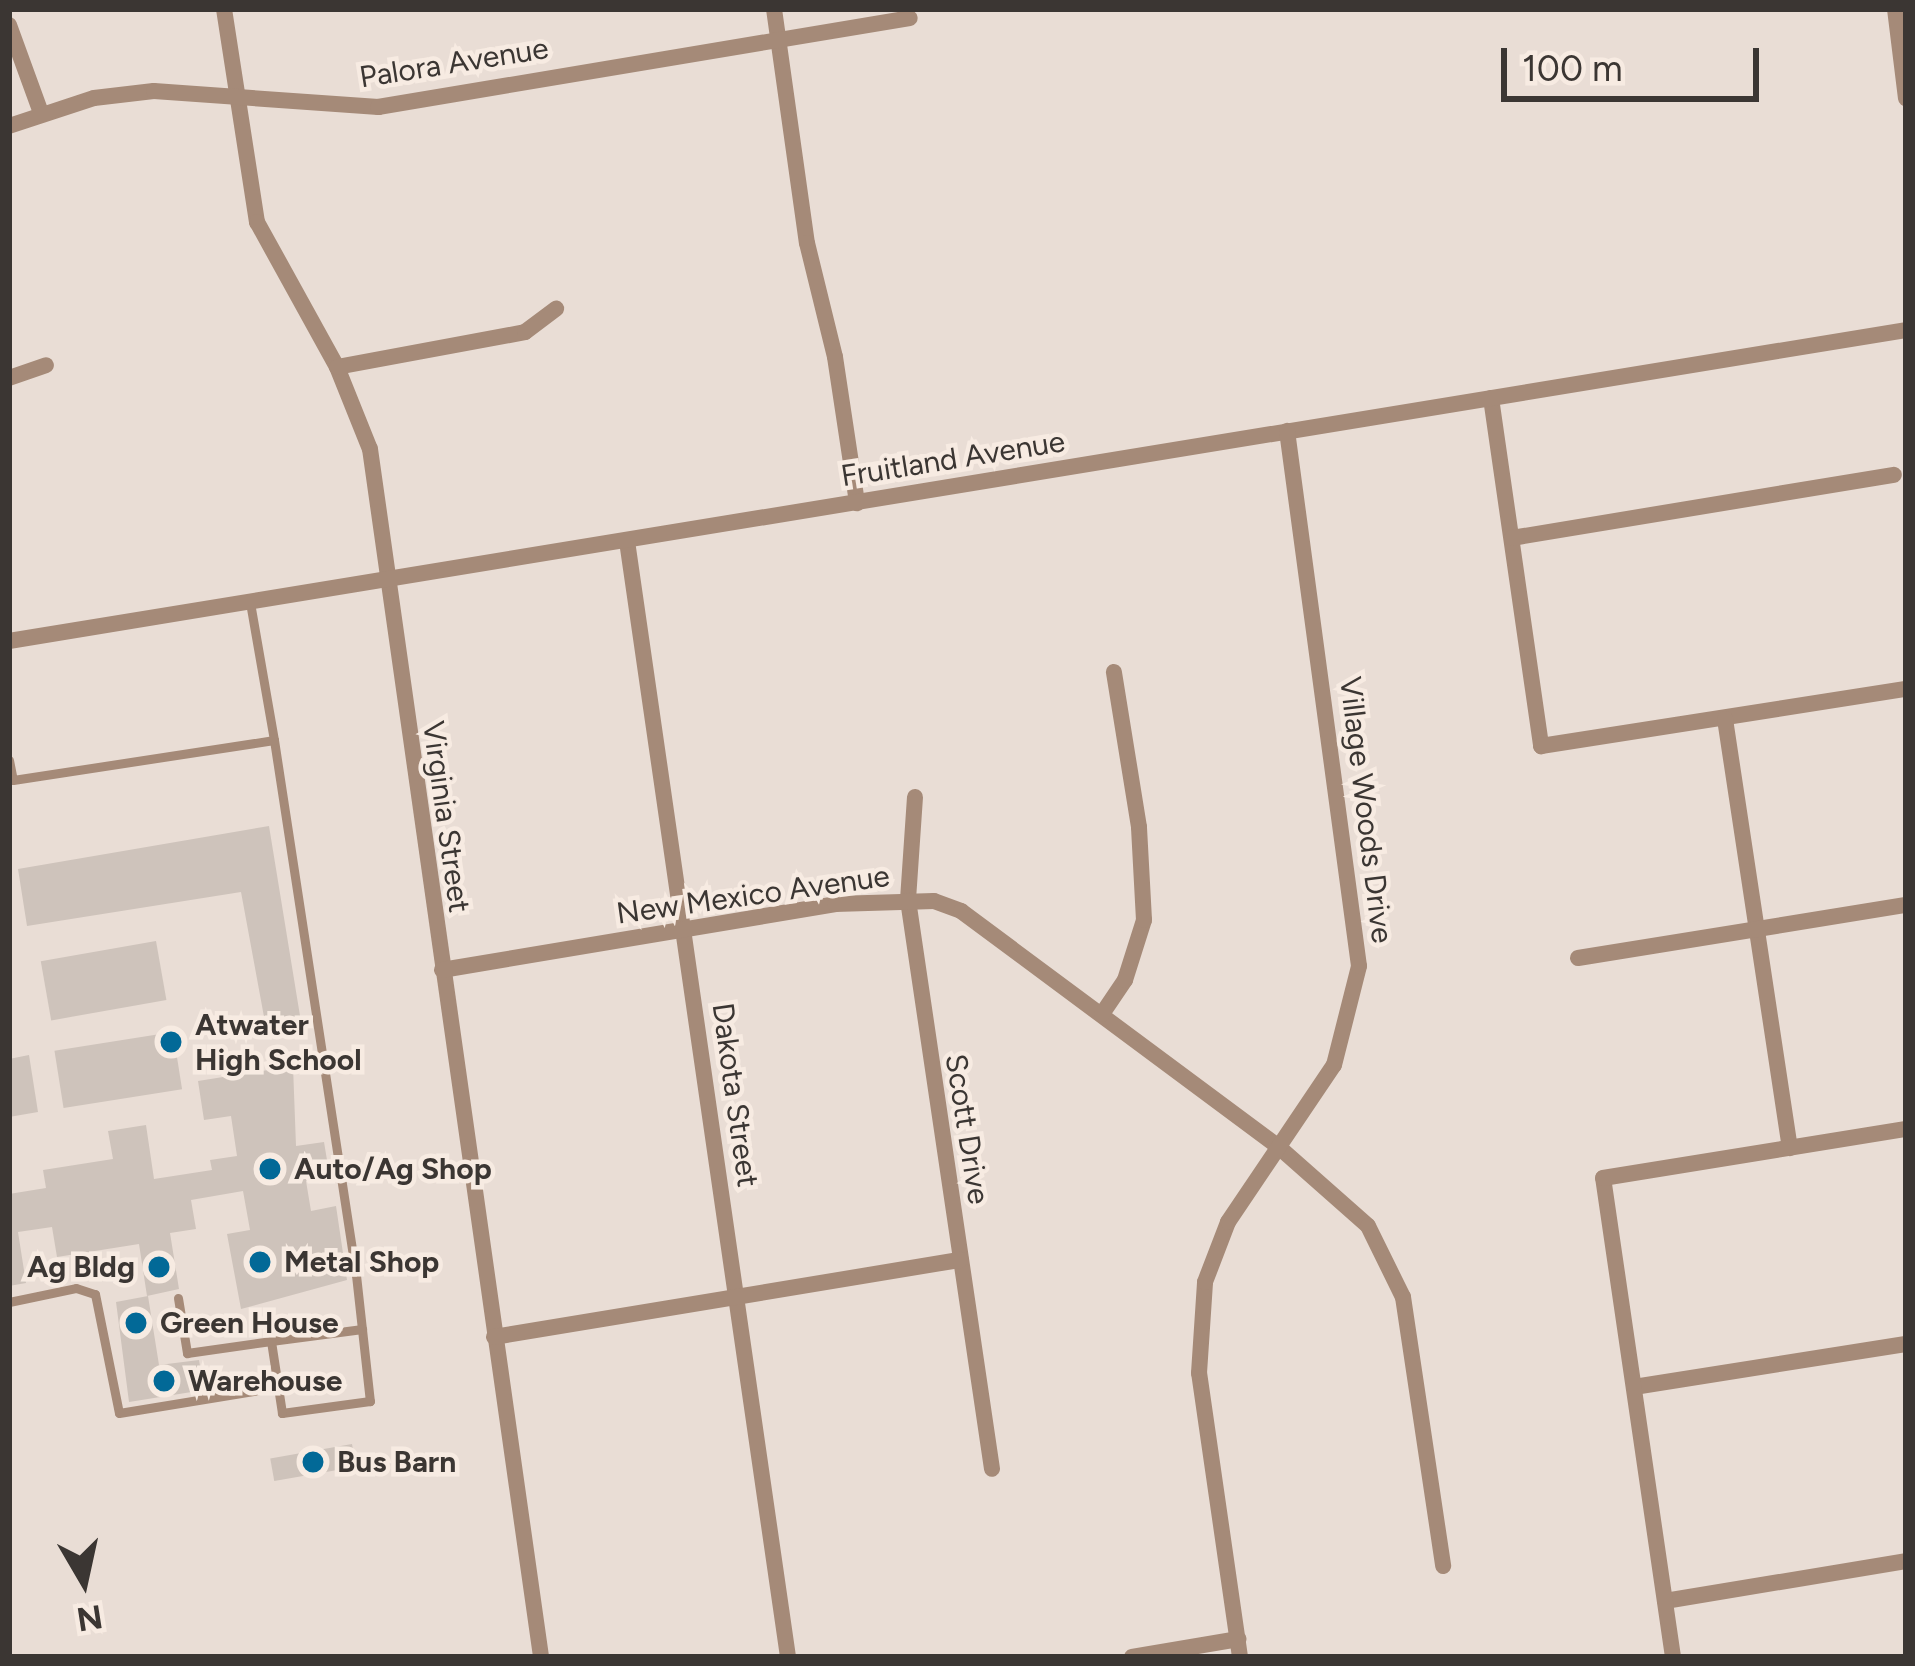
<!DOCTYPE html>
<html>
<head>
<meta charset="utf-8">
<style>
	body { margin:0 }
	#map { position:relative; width:1915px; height:1666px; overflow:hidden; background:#e9ddd5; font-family:Figtree,sans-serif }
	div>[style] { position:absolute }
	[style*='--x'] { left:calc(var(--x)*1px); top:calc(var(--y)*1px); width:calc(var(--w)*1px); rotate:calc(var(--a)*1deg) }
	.building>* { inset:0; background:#cec3bb; transform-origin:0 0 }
	.service>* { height:9px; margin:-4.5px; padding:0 4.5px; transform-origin:4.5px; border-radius:4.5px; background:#a58a78 }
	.minor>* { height:16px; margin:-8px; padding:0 8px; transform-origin:8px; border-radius:8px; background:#a58a78 }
	.dots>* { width:33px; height:33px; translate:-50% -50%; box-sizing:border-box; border:6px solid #f7ebe2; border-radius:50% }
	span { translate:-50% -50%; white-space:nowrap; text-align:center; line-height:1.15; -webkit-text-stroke:9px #f7ebe2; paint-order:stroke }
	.street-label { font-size:30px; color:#3b3633 }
	.poi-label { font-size:30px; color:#3b3633; font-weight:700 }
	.left { translate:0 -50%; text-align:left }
	.right { translate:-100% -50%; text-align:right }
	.frame { position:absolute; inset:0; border:12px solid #3b3633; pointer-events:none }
	.north { position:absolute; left:24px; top:1522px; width:120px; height:120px; -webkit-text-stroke:9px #f7ebe2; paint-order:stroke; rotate:171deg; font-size:33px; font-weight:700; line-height:48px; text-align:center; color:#3b3633 }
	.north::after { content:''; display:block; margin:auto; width:42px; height:54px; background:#3b3633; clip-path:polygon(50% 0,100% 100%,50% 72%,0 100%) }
	.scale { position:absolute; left:1501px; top:48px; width:258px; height:54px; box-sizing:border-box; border:6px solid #3b3633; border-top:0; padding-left:15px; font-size:36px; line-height:42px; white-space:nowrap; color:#3b3633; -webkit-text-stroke:9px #f7ebe2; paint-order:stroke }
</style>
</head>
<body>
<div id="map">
	<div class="building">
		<div style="clip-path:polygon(269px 826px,302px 1028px,267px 1033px,241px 892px,27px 926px,18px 869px)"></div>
		<div style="left:156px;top:941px;width:60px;height:117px;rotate:80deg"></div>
		<div style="left:173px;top:1032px;width:58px;height:120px;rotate:81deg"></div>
		<div style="clip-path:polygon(29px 1055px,38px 1112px,9px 1117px,9px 1059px)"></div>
		<div style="clip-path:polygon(293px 1066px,296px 1146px,324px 1142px,330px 1178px,306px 1181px,311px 1211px,336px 1206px,347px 1280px,241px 1309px,227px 1234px,250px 1230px,243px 1191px,191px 1200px,196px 1229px,170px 1233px,179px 1289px,147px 1296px,139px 1244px,57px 1257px,52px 1227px,18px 1232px,26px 1283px,9px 1286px,9px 1194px,46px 1188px,43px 1170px,113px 1159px,108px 1131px,146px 1125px,154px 1179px,212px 1170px,210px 1160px,237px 1156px,231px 1116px,204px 1120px,198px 1081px)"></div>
		<div style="clip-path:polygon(148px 1296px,159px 1365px,199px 1360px,204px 1390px,129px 1402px,116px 1302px)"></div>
		<div style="left:352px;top:1444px;width:23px;height:83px;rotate:80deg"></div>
	</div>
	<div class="service">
		<div style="--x:274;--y:740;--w:541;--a:81.29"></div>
		<div style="--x:356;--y:1275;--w:127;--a:83.7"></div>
		<div style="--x:370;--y:1401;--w:89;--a:172.2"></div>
		<div style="--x:282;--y:1413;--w:73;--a:-98.7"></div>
		<div style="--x:271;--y:1341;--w:92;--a:-7.5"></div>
		<div style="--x:9;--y:760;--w:20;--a:79"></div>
		<div style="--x:13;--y:780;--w:264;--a:-8.7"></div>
		<div style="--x:274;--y:740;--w:140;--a:-99.9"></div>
		<div style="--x:178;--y:1298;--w:56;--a:80.7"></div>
		<div style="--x:187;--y:1353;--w:85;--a:-8.1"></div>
		<div style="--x:9;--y:1302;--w:68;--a:-11.8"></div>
		<div style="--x:76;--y:1288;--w:20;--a:18"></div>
		<div style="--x:95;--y:1294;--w:121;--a:78.6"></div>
		<div style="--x:119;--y:1413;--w:161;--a:-9.3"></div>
	</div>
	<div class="minor">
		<div style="--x:224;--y:9;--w:216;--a:81.2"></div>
		<div style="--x:257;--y:222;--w:166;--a:61.1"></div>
		<div style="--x:337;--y:367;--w:88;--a:68.1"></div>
		<div style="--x:370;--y:449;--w:1220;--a:81.94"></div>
		<div style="--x:774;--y:9;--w:236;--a:82"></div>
		<div style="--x:807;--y:243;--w:117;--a:76.2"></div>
		<div style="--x:835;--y:357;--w:148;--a:81.4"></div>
		<div style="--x:1895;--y:9;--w:90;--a:83"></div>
		<div style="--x:9;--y:25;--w:94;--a:70"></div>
		<div style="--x:9;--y:126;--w:89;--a:-18.2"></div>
		<div style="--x:94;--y:98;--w:60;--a:-6.7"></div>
		<div style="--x:154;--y:91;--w:225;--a:4.1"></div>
		<div style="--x:378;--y:107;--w:539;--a:-9.5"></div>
		<div style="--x:337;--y:367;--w:191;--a:-10.5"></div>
		<div style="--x:525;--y:332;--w:39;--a:-37"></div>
		<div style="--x:9;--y:378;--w:39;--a:-19"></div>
		<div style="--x:1491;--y:398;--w:352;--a:81.8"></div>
		<div style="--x:1541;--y:746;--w:369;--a:-8.9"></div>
		<div style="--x:1512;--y:538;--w:387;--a:-9.4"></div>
		<div style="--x:627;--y:541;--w:1128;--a:81.79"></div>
		<div style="--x:9;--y:641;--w:1922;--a:-9.31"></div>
		<div style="--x:1725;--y:719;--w:434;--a:81.4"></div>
		<div style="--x:915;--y:797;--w:103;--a:93.9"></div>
		<div style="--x:908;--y:900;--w:575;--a:81.6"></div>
		<div style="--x:1578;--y:958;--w:332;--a:-9.2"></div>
		<div style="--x:442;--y:970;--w:399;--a:-9.5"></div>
		<div style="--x:835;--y:904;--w:99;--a:-1.7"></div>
		<div style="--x:934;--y:901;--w:29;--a:20"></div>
		<div style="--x:961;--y:911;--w:399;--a:36.6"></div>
		<div style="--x:1281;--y:1149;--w:116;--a:41.5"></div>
		<div style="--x:1368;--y:1226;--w:79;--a:63.8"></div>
		<div style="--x:1403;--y:1297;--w:272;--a:81.5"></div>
		<div style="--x:1102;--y:1014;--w:41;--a:-55.9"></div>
		<div style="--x:1125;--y:980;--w:63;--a:-72.4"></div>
		<div style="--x:1144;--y:920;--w:93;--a:-93.1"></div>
		<div style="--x:1139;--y:827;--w:157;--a:-99.2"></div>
		<div style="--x:494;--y:1337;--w:473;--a:-9.4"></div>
		<div style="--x:1634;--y:1387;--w:275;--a:-9"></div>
		<div style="--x:1665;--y:1601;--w:244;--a:-9.4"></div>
		<div style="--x:1132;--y:1657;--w:108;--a:-9.6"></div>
		<div style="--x:1240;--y:1657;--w:287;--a:-98.2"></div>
		<div style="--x:1199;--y:1373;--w:91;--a:-86.2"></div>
		<div style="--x:1205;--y:1282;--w:64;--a:-69"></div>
		<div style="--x:1228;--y:1222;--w:189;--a:-56"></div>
		<div style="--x:1334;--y:1065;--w:102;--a:-75.8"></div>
		<div style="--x:1359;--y:966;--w:540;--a:-97.66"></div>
		<div style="--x:1673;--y:1657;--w:484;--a:-98.3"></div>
		<div style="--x:1603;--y:1178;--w:307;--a:-9.2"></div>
	</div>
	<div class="dots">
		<div style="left:171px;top:1042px;background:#026997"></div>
		<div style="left:270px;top:1169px;background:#026997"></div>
		<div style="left:260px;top:1262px;background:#026997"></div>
		<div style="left:159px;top:1267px;background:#026997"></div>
		<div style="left:136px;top:1323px;background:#026997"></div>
		<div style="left:164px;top:1381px;background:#026997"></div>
		<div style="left:313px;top:1462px;background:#026997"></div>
	</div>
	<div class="street-label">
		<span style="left:454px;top:63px;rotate:-9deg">Palora Avenue</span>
		<span style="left:953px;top:459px;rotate:-9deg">Fruitland Avenue</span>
		<span style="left:1366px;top:810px;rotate:83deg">Village Woods Drive</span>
		<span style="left:446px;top:817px;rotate:82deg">Virginia Street</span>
		<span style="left:753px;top:895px;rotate:-8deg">New Mexico Avenue</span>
		<span style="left:735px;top:1095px;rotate:82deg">Dakota Street</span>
		<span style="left:967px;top:1129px;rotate:81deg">Scott Drive</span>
	</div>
	<div class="poi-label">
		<span class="left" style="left:195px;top:1042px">Atwater<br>High School</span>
		<span class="left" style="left:294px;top:1169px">Auto/Ag Shop</span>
		<span class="left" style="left:284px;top:1262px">Metal Shop</span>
		<span class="right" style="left:135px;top:1267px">Ag Bldg</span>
		<span class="left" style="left:160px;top:1323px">Green House</span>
		<span class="left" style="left:188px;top:1381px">Warehouse</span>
		<span class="left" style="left:337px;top:1462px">Bus Barn</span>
	</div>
	<div class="frame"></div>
	<div class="north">N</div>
	<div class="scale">100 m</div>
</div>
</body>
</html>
